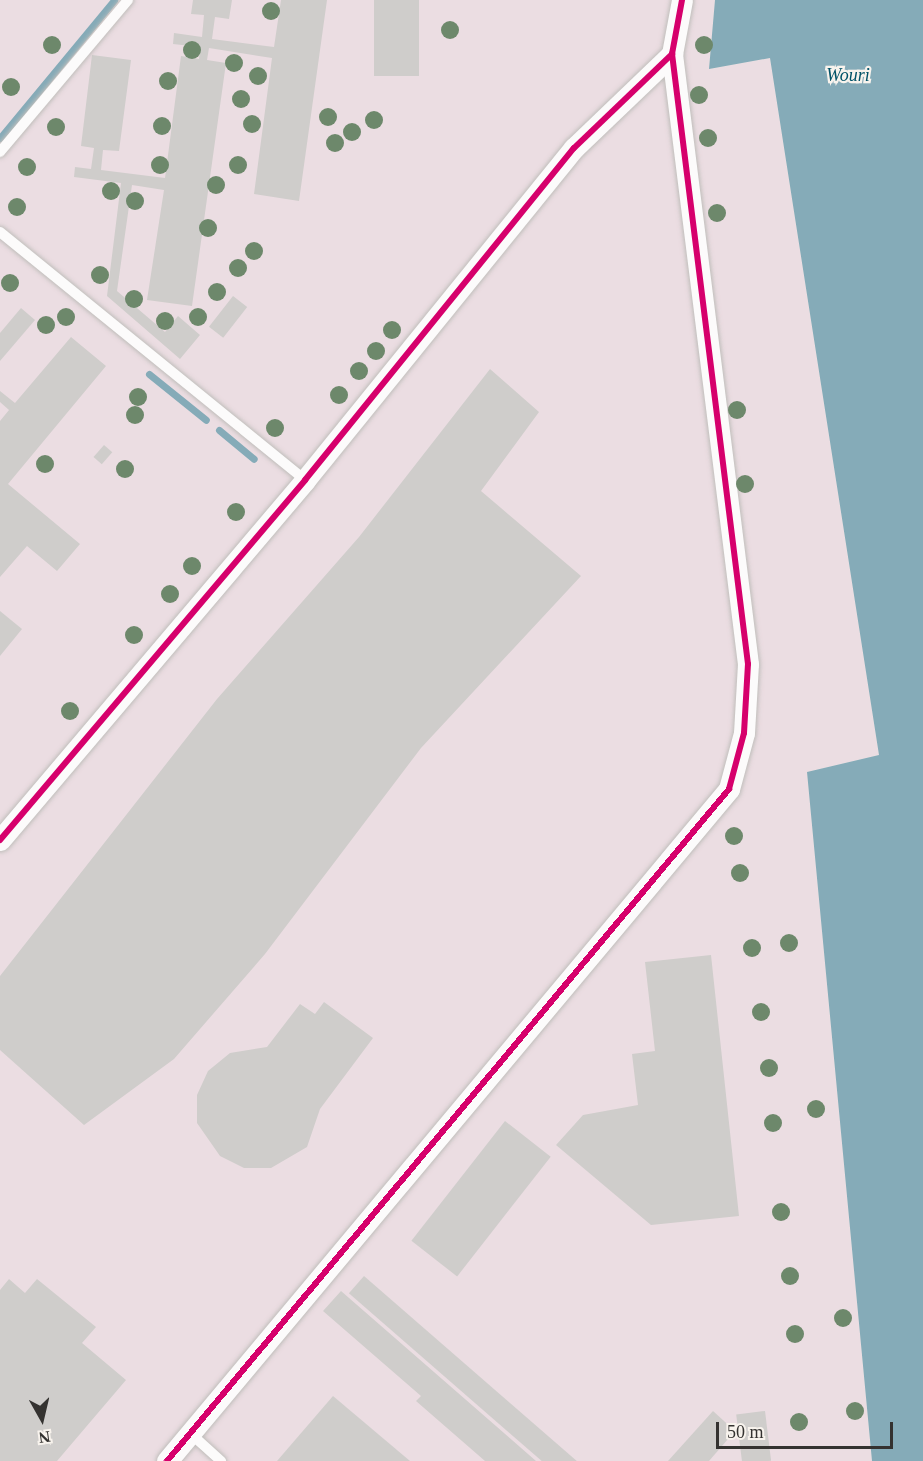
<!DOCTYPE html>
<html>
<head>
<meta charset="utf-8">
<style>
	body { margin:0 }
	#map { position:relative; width:923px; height:1461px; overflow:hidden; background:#e8e6e3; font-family:Georgia,serif }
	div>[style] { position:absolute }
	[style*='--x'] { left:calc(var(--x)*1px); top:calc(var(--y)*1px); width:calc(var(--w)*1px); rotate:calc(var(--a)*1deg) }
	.industrial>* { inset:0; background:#ebdde2 }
	.water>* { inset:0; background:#85abb8 }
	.stream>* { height:7px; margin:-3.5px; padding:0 3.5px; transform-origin:3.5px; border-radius:3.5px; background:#85abb8 }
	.building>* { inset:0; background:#cfcdcb; transform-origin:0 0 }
	.roads { filter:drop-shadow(0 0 2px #c0bebb) drop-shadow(0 0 2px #c0bebb) }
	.service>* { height:10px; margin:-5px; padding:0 5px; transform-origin:5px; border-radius:5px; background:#fcfbfb }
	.minor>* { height:21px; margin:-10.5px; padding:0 10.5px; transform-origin:10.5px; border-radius:10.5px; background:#fcfbfb }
	.cycleway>* { height:6px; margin:-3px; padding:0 3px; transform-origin:3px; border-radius:3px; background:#d6006c }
	.trees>* { width:18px; height:18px; margin:-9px; border-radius:50%; background:#6d886b }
	span { translate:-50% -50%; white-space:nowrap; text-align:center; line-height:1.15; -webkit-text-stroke:4.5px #f8f3ed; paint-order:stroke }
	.water-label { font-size:18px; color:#005268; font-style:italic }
	.north { position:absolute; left:12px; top:1389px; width:60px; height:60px; -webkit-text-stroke:4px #f8f3ed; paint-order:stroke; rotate:172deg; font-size:16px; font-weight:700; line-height:24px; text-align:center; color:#343230 }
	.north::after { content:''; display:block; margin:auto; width:21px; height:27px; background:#343230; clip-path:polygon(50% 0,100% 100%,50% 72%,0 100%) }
	.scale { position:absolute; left:716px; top:1422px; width:177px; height:27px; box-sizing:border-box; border:3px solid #343230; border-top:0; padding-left:8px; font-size:18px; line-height:21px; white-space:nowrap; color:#343230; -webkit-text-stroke:4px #f8f3ed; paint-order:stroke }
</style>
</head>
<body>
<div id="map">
	<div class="industrial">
		<div style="clip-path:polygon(0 0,715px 0,709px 69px,770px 58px,879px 755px,807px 772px,872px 1461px,0 1461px)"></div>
	</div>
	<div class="water">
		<div style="clip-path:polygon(715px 0,923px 0,923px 1461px,872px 1461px,807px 772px,879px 755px,770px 58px,709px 69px)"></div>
	</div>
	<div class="stream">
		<div style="--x:0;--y:138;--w:179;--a:-50.4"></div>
		<div style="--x:149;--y:374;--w:73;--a:38.9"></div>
		<div style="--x:219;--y:430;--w:45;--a:39.6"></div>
	</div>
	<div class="building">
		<div style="clip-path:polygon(193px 0,232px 0,229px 19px,215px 17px,212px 39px,274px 47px,281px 0,327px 0,299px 201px,254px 194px,272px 58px,209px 48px,207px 60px,226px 63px,192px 306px,147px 300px,164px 190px,132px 185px,117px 291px,165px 332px,178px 316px,200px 335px,180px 359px,107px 296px,121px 183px,74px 177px,75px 167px,91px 169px,94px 148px,81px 146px,92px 55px,131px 60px,119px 151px,103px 150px,101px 170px,165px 178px,181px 56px,199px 59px,200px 47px,173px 44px,174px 33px,202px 37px,204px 15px,191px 14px)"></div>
		<div style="left:374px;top:0;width:45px;height:76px"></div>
		<div style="left:233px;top:296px;width:18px;height:39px;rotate:38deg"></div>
		<div style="clip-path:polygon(21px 308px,35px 320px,0 361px,0 333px)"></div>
		<div style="clip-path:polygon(71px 337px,106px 366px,8px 484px,80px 544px,57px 571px,27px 546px,0 577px,0 421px,9px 410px,0 402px,0 391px,15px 403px)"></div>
		<div style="clip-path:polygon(490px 369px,539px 412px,481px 491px,581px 576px,421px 748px,265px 954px,174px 1059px,84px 1125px,0 1050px,0 976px,217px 699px,359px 537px)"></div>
		<div style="left:104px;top:445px;width:11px;height:16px;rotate:41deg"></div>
		<div style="clip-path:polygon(0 611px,22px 629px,0 656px)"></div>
		<div style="clip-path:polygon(711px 955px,739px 1216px,651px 1225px,556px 1145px,583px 1115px,638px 1105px,632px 1054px,655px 1051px,645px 962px)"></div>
		<div style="clip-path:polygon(324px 1002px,373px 1038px,320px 1109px,307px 1147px,271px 1168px,244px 1168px,220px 1156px,197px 1123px,197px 1095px,208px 1071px,230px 1053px,267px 1047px,300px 1004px,315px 1014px)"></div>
		<div style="left:505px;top:1121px;width:58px;height:152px;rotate:38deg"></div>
		<div style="left:364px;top:1276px;width:284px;height:23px;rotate:41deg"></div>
		<div style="clip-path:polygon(9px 1279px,25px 1293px,37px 1279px,96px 1327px,82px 1343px,126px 1380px,57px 1461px,0 1461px,0 1290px)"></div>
		<div style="clip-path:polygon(341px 1291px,536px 1461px,485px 1461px,416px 1401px,421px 1396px,323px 1311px)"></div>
		<div style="clip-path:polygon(333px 1396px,410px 1461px,277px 1461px)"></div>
		<div style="clip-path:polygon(713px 1411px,735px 1431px,709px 1461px,668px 1461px)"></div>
		<div style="left:765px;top:1411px;width:50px;height:29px;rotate:83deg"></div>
	</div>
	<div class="roads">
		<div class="service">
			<div style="--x:0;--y:152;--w:199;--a:-49.9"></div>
			<div style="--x:0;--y:232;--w:393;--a:39.1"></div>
			<div style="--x:190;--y:1433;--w:42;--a:42.1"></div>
		</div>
		<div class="minor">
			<div style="--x:0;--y:840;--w:472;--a:-49.7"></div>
			<div style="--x:305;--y:480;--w:427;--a:-51"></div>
			<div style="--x:574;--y:148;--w:136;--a:-43.8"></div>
			<div style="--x:167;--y:1461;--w:876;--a:-50.09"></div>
			<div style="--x:729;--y:789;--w:58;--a:-75"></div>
			<div style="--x:744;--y:733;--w:69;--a:-86.7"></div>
			<div style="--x:748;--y:664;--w:615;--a:-97.1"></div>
			<div style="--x:672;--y:54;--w:55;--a:-79.5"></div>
		</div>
	</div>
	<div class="cycleway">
		<div style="--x:0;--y:840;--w:472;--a:-49.7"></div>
		<div style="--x:305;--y:480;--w:427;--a:-51"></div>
		<div style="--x:574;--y:148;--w:136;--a:-43.8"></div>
		<div style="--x:167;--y:1461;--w:876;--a:-50.09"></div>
		<div style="--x:729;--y:789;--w:58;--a:-75"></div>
		<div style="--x:744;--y:733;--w:69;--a:-86.7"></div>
		<div style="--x:748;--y:664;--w:615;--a:-97.1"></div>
		<div style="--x:672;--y:54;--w:55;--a:-79.5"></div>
	</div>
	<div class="trees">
		<div style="left:271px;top:11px"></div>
		<div style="left:450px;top:30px"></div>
		<div style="left:52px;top:45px"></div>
		<div style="left:704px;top:45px"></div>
		<div style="left:192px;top:50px"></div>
		<div style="left:234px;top:63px"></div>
		<div style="left:258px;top:76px"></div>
		<div style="left:168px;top:81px"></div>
		<div style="left:11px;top:87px"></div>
		<div style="left:699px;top:95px"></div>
		<div style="left:241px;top:99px"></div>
		<div style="left:328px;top:117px"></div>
		<div style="left:374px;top:120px"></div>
		<div style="left:252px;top:124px"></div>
		<div style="left:162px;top:126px"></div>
		<div style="left:56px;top:127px"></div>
		<div style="left:352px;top:132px"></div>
		<div style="left:708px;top:138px"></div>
		<div style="left:335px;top:143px"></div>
		<div style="left:160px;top:165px"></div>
		<div style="left:238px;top:165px"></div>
		<div style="left:27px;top:167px"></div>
		<div style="left:216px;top:185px"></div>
		<div style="left:111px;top:191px"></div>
		<div style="left:135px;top:201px"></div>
		<div style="left:17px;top:207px"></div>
		<div style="left:717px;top:213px"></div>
		<div style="left:208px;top:228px"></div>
		<div style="left:254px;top:251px"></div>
		<div style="left:238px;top:268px"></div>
		<div style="left:100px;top:275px"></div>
		<div style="left:10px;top:283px"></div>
		<div style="left:217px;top:292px"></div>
		<div style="left:134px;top:299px"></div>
		<div style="left:66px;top:317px"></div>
		<div style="left:198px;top:317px"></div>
		<div style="left:165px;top:321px"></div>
		<div style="left:46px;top:325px"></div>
		<div style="left:392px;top:330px"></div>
		<div style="left:376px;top:351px"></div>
		<div style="left:359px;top:371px"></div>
		<div style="left:339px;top:395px"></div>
		<div style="left:138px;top:397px"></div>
		<div style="left:737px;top:410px"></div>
		<div style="left:135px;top:415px"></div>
		<div style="left:275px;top:428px"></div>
		<div style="left:45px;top:464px"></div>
		<div style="left:125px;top:469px"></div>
		<div style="left:745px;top:484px"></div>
		<div style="left:236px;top:512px"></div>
		<div style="left:192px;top:566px"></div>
		<div style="left:170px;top:594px"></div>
		<div style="left:134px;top:635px"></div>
		<div style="left:70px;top:711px"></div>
		<div style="left:734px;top:836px"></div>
		<div style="left:740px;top:873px"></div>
		<div style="left:789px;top:943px"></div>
		<div style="left:752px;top:948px"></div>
		<div style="left:761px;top:1012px"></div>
		<div style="left:769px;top:1068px"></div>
		<div style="left:816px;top:1109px"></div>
		<div style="left:773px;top:1123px"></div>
		<div style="left:781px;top:1212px"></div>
		<div style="left:790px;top:1276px"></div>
		<div style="left:843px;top:1318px"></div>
		<div style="left:795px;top:1334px"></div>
		<div style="left:855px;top:1411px"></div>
		<div style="left:799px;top:1422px"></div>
	</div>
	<div class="water-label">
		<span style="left:848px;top:75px">Wouri</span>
	</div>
	<div class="north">N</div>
	<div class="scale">50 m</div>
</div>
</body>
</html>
